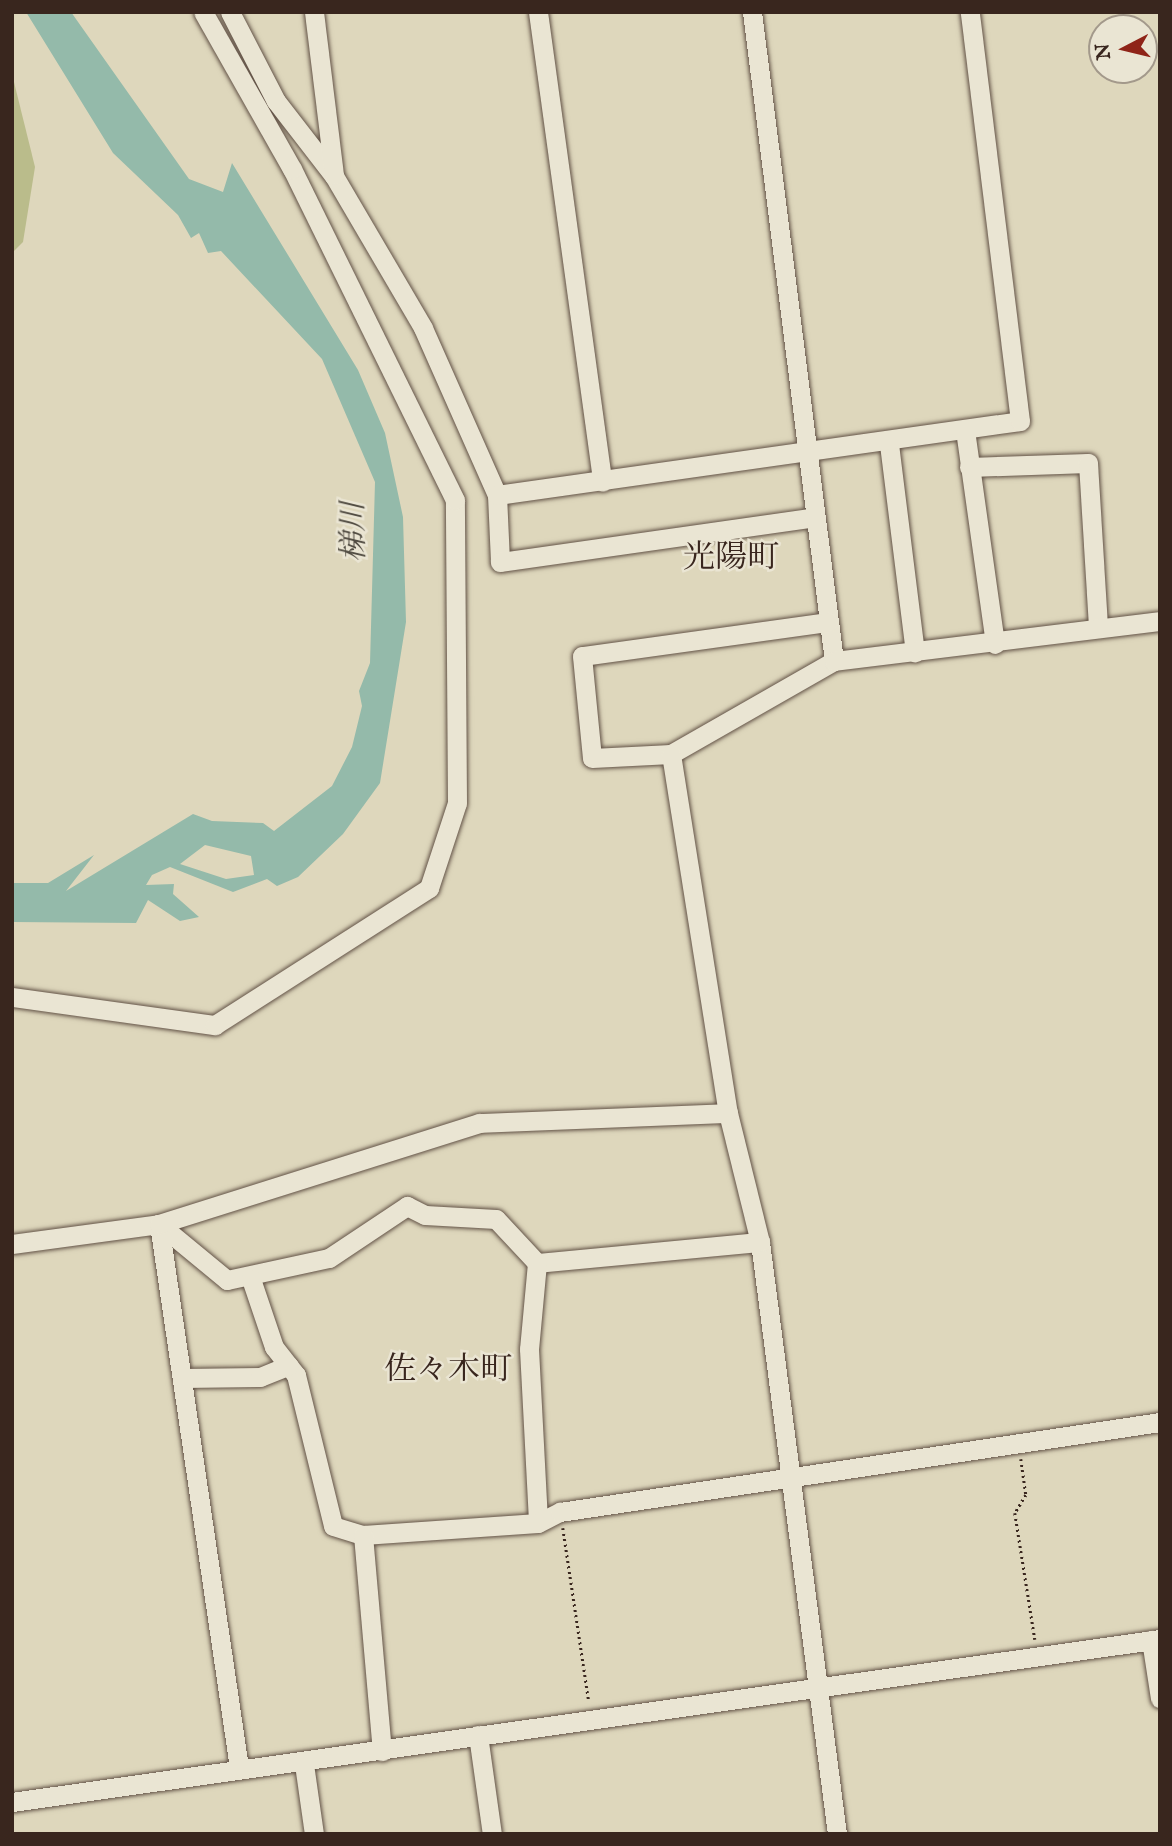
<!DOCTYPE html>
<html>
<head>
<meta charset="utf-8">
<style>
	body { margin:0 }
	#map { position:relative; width:1172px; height:1846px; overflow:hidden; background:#ded7bc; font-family:"IM FELL English","Noto Serif JP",serif }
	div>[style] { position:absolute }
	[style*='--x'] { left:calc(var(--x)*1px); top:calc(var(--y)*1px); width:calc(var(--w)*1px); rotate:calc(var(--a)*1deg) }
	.green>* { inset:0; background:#babc8b }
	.water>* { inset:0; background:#94baaa }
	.path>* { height:2.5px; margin-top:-1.25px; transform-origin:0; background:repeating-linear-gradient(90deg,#39261e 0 2px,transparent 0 5.5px) }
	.roads { filter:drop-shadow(0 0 2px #625246) drop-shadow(0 0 2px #625246) }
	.minor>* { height:19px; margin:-9.5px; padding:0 9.5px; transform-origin:9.5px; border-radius:9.5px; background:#eae5d3 }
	span { translate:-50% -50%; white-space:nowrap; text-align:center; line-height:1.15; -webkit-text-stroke:5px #eae5d3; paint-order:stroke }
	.water-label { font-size:30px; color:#504b41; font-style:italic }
	.quarter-label { font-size:32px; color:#39261e }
	.frame { position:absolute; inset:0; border:14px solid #39261e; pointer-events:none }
	.north { position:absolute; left:1088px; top:14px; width:70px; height:70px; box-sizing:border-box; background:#eae5d3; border:2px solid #a3998b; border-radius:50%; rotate:263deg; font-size:19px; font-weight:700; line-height:28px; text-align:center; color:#39261e }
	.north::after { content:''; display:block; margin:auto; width:24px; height:32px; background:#8f2418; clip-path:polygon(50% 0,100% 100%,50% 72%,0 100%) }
</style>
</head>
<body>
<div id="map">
	<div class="green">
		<div style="clip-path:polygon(12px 74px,35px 167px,23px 242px,12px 253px)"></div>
	</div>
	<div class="water">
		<div style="clip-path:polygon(evenodd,26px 12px,71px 12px,189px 179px,223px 192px,232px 163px,358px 370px,385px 433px,403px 517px,406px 622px,380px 783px,343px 834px,298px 877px,277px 886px,267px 879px,233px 892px,170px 867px,152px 875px,146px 885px,174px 884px,173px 894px,199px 917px,180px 921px,148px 900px,136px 923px,12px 922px,12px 883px,48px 883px,94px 855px,66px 891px,193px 814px,212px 821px,263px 823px,274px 831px,332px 786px,352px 747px,362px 706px,359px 691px,370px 663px,375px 482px,322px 359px,221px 251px,208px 253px,199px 233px,191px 238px,178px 215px,113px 153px,26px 12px,205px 845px,251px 856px,254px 875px,226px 879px,180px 864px,205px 845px)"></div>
	</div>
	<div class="path">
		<div style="--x:1021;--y:1459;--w:36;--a:82"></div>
		<div style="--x:1026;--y:1495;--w:21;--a:121"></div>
		<div style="--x:1015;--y:1513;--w:128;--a:81"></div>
		<div style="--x:563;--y:1528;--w:175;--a:81.5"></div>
	</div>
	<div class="roads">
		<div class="minor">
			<div style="--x:230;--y:12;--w:100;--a:62.7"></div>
			<div style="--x:276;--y:101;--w:95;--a:52.3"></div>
			<div style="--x:334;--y:176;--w:176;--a:59.6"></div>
			<div style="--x:423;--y:328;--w:183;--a:66.1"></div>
			<div style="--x:497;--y:495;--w:67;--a:87.4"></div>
			<div style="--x:500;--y:562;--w:318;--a:-8.1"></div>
			<div style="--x:314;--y:12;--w:164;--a:83"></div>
			<div style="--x:538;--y:12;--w:474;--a:82.2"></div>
			<div style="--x:752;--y:12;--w:654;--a:82.8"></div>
			<div style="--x:965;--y:430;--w:216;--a:82"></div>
			<div style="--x:889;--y:444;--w:210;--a:82.9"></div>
			<div style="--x:969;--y:467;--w:119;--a:-1.9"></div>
			<div style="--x:1088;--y:463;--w:164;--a:86.5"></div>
			<div style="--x:497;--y:495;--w:528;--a:-8.05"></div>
			<div style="--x:1020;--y:421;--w:412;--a:-97"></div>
			<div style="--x:828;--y:622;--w:248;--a:172.1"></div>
			<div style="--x:582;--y:656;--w:102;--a:84.4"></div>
			<div style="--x:592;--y:758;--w:79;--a:-2.9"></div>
			<div style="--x:671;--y:754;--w:188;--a:-29.7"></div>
			<div style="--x:834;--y:661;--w:328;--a:-7"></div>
			<div style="--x:671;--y:754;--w:363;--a:81"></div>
			<div style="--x:728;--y:1113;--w:133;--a:76.1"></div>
			<div style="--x:760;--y:1242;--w:597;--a:82.59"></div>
			<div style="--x:12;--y:997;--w:205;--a:7.9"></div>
			<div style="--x:215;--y:1025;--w:254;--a:-32.6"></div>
			<div style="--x:429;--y:888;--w:89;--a:-71.8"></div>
			<div style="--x:457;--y:803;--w:303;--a:-90.4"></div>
			<div style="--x:455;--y:500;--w:369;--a:-116.2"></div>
			<div style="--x:292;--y:169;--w:180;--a:-119.5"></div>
			<div style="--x:159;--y:1224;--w:88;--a:39.5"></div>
			<div style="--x:227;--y:1280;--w:104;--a:-12.2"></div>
			<div style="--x:329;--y:1258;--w:94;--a:-33.7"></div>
			<div style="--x:407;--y:1206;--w:20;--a:27"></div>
			<div style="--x:425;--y:1215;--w:71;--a:3.2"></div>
			<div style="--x:496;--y:1219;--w:60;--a:47"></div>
			<div style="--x:537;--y:1263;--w:224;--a:-5.4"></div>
			<div style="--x:159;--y:1224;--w:550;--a:81.63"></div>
			<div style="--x:12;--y:1244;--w:148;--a:-7.7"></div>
			<div style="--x:159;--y:1224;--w:336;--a:-17.5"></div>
			<div style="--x:479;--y:1123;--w:249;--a:-2.3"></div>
			<div style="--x:537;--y:1263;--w:86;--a:95.3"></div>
			<div style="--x:529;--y:1349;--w:174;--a:87"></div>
			<div style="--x:251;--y:1279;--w:72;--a:71.3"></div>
			<div style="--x:274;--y:1347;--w:36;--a:52"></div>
			<div style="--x:296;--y:1375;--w:155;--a:76.2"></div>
			<div style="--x:333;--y:1526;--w:31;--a:17"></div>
			<div style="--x:363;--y:1535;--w:175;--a:-3.9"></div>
			<div style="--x:538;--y:1523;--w:25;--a:-27"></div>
			<div style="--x:560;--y:1512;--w:607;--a:-8.53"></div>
			<div style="--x:182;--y:1378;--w:78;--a:-0.7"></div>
			<div style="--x:260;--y:1377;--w:31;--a:-22"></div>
			<div style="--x:363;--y:1535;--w:217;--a:85"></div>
			<div style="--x:1151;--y:1640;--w:59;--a:81.2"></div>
			<div style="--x:478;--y:1735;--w:100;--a:82"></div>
			<div style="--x:304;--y:1764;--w:71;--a:81.9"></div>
			<div style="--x:12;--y:1802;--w:1160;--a:-8.08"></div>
		</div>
	</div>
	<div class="water-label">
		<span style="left:355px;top:532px;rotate:-91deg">梯川</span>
	</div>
	<div class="quarter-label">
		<span style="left:731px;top:559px">光陽町</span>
		<span style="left:448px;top:1371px">佐々木町</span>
	</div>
	<div class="frame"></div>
	<div class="north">N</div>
</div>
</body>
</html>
